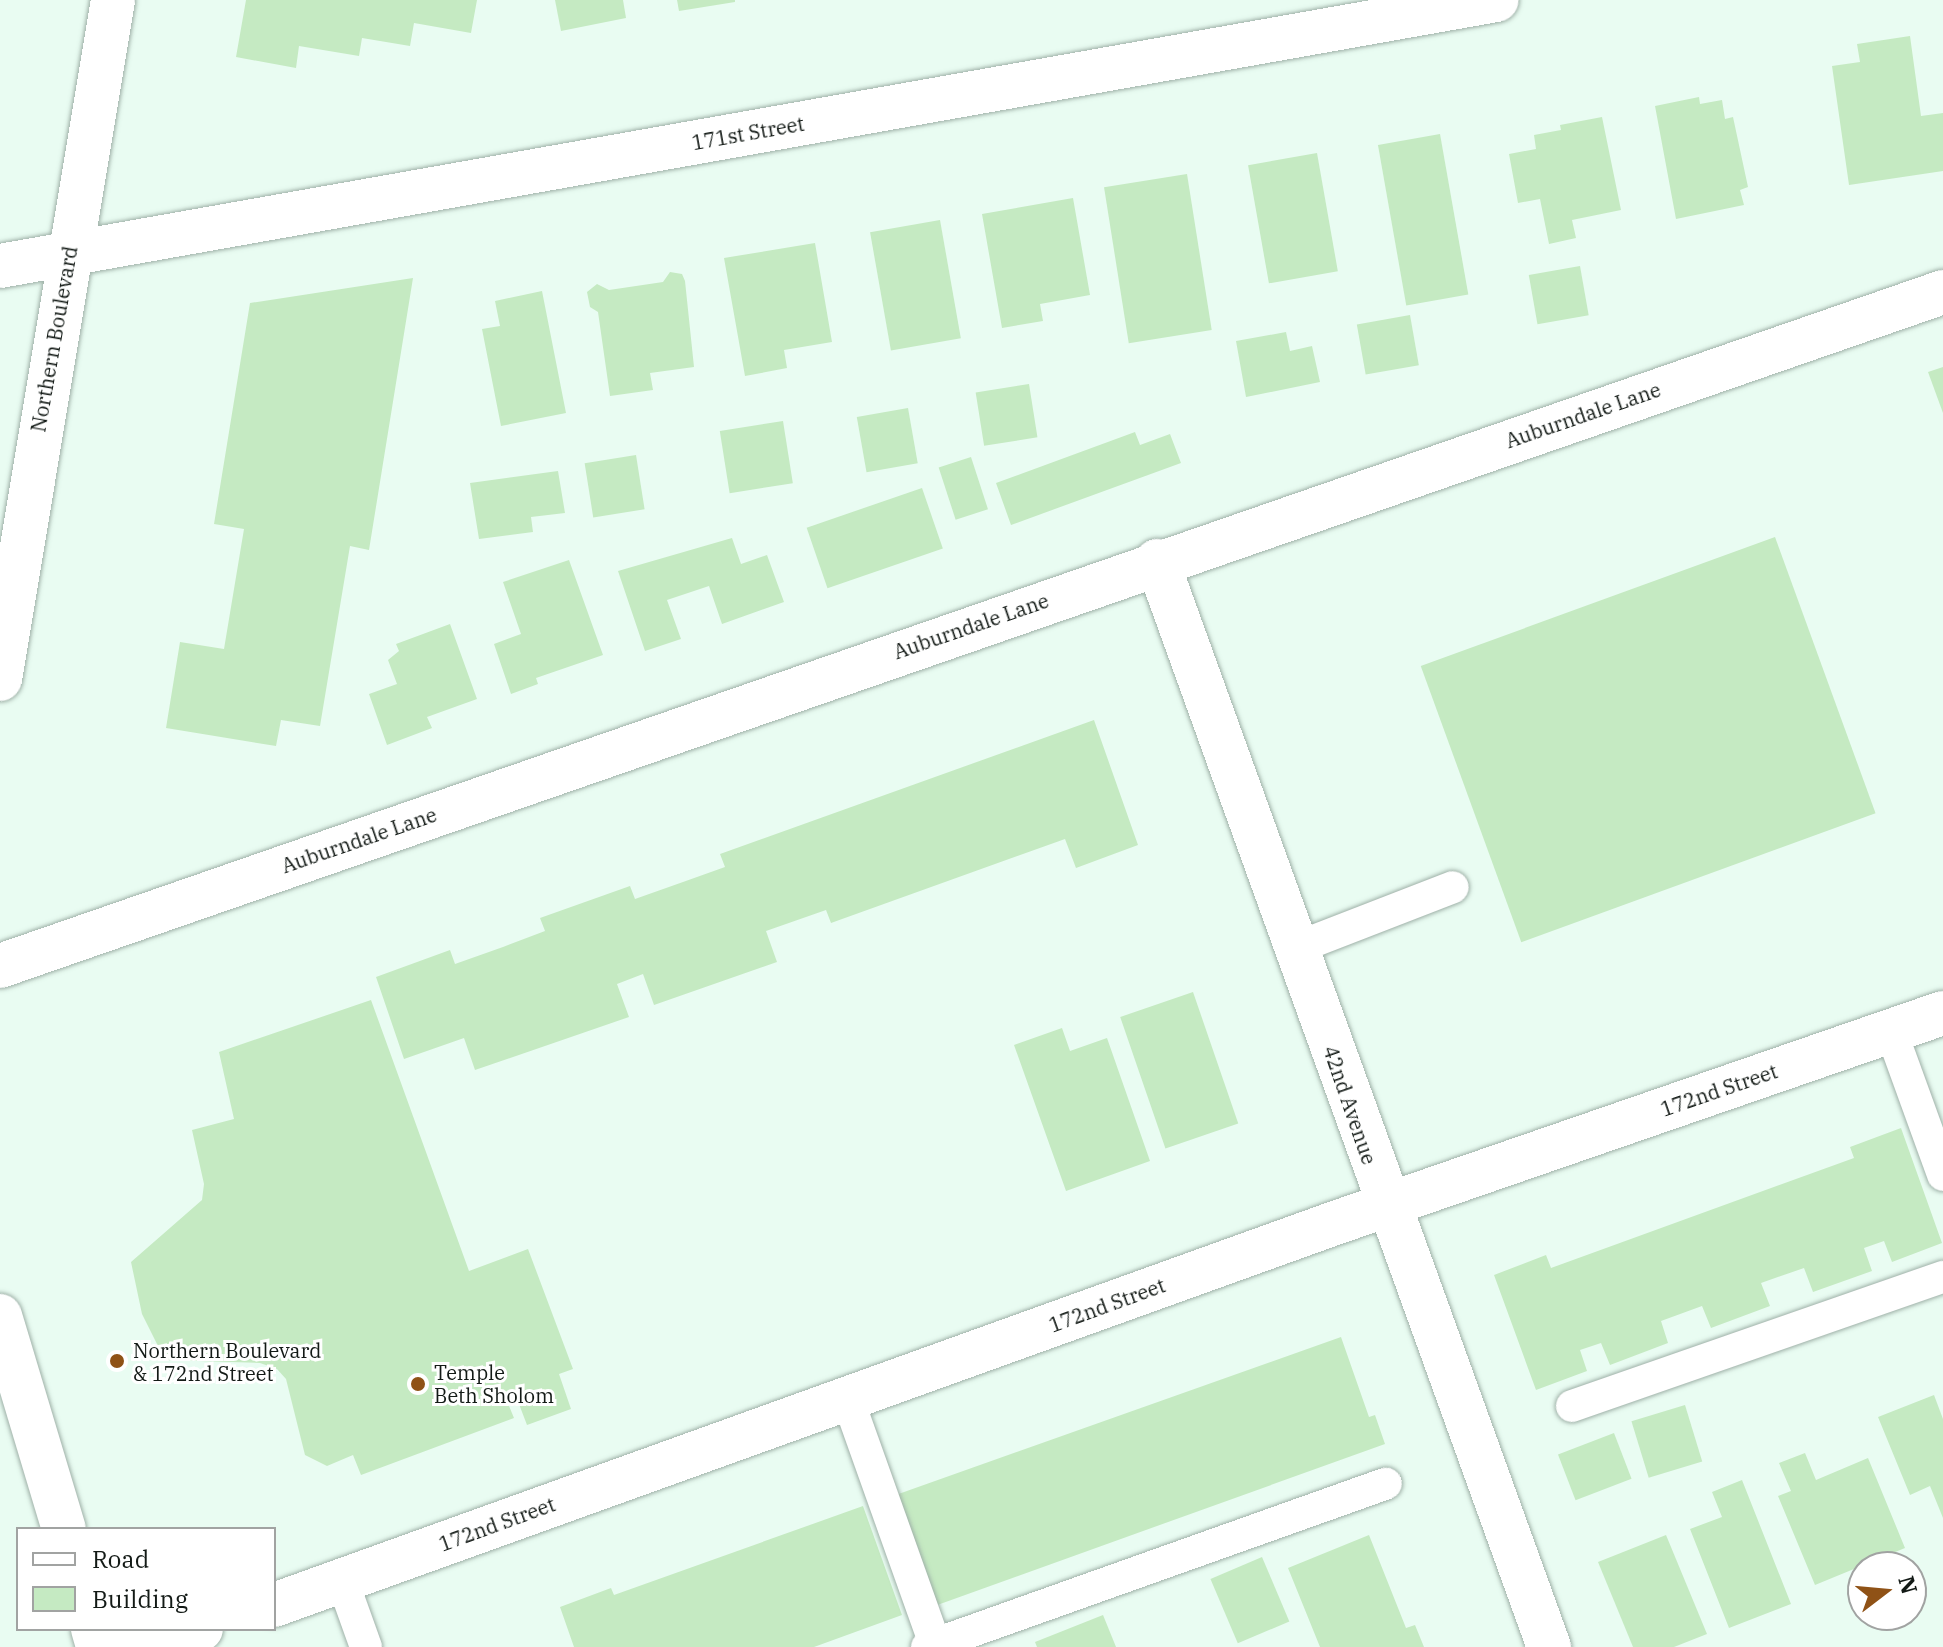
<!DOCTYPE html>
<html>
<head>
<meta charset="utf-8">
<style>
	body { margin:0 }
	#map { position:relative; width:1943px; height:1647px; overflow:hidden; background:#e9fcf2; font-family:"IBM Plex Serif",serif }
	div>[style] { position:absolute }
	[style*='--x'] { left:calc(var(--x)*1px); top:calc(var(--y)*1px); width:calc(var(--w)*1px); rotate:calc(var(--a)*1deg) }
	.building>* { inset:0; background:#c5eac2; transform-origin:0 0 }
	.roads { filter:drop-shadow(0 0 2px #9fb1a8) drop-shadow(0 0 2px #9fb1a8) }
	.service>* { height:32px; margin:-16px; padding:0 16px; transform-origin:16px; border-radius:16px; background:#fff }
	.minor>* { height:44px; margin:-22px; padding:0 22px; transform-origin:22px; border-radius:22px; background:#fff }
	.primary>* { height:44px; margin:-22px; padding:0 22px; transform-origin:22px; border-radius:22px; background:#fff }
	.dots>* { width:22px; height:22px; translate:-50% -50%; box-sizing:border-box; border:4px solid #fff; border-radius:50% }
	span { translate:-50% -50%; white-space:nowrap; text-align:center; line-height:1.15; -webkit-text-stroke:6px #fff; paint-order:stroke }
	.street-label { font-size:20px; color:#131a16 }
	.poi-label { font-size:20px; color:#131a16 }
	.left { translate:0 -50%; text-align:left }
	.legend { position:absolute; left:16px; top:1527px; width:260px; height:104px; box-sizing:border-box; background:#fff; border:2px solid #a1a3a2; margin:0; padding:10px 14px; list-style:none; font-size:24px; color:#131a16 }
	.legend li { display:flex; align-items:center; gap:16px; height:40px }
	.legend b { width:40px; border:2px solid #a1a3a2 }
	.north { position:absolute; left:1847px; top:1551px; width:80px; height:80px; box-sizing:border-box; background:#fff; border:2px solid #a1a3a2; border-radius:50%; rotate:74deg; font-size:22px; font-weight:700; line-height:32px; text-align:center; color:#131a16 }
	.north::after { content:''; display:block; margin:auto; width:28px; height:36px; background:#8f5216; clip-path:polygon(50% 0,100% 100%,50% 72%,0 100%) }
</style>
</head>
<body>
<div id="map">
	<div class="building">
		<div style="clip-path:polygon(246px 0,477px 0,471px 33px,414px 23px,410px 46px,362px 38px,359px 56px,299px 46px,296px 68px,236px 57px)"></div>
		<div style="clip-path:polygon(555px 0,623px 0,626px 18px,561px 31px)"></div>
		<div style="clip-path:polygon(677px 0,735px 0,735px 2px,679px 11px)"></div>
		<div style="clip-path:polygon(1910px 36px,1921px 116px,1943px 113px,1943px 171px,1849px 185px,1832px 66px,1860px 62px,1857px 44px)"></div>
		<div style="clip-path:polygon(1699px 97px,1700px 104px,1722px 100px,1725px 119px,1733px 117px,1748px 187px,1740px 190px,1744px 205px,1676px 219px,1655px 106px)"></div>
		<div style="clip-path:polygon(1602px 117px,1621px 210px,1572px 220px,1576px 238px,1549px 244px,1540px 199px,1518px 203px,1509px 154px,1536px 149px,1534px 135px,1561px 130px,1560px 125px)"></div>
		<div style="left:1440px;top:134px;width:163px;height:63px;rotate:80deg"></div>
		<div style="left:1317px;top:153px;width:120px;height:70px;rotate:80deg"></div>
		<div style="left:1187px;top:174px;width:158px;height:84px;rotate:81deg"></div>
		<div style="clip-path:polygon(1073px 198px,1090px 295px,1040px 304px,1043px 321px,1002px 328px,982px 214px)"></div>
		<div style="left:940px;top:220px;width:120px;height:71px;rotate:80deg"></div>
		<div style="clip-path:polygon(815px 243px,832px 342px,784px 350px,787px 368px,745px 376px,724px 258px)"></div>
		<div style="left:1580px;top:266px;width:50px;height:52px;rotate:80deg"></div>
		<div style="clip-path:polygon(670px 272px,682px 274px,685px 281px,694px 367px,650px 373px,653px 390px,610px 396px,598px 312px,590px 307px,587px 292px,597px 284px,609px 290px,663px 282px)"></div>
		<div style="clip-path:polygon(413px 278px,369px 550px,350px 546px,320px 726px,281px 720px,276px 746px,166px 728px,180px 642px,224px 649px,244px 529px,214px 524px,250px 303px)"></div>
		<div style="clip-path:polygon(542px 291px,566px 413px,501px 426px,482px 329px,500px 326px,495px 301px)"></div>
		<div style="left:1410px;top:315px;width:51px;height:54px;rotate:80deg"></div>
		<div style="clip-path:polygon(1286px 332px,1290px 351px,1312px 346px,1320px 382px,1246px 397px,1236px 341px)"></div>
		<div style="clip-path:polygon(1943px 367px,1943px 413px,1928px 372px)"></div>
		<div style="left:1029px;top:384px;width:54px;height:54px;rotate:81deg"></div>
		<div style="left:908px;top:408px;width:56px;height:52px;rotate:80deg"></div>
		<div style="left:783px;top:421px;width:63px;height:64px;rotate:81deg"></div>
		<div style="clip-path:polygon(1135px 432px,1140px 445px,1170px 434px,1181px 463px,1011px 525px,996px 483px)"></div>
		<div style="left:636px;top:455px;width:55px;height:52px;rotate:81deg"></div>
		<div style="left:971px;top:457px;width:55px;height:34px;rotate:72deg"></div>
		<div style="clip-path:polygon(558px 471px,565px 513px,531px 517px,533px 532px,479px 539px,470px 483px)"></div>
		<div style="left:922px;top:488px;width:64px;height:122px;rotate:71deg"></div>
		<div style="left:1775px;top:537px;width:294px;height:377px;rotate:70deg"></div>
		<div style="clip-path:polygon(732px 538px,741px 564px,767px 555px,784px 602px,722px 624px,709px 586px,667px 600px,681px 639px,645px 651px,618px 571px)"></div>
		<div style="clip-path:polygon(569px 560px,603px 655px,536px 678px,538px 684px,511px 694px,494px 644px,521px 634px,503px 582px)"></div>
		<div style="clip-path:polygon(450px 624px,477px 699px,427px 717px,432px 728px,387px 745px,369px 694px,397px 684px,388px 660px,399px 651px,396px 644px)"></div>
		<div style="clip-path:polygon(1094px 720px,1138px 845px,1076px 868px,1065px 839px,831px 923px,826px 910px,766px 931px,777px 962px,654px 1005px,643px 974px,617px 984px,629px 1017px,475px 1070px,464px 1038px,404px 1059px,376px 977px,450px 950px,455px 964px,503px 947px,545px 931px,540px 918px,630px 886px,635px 899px,683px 882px,725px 867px,720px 854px)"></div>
		<div style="left:1193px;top:992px;width:139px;height:77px;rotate:71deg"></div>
		<div style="clip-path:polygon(371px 1000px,469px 1271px,528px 1249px,573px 1369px,559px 1374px,571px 1409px,527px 1425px,514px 1391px,504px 1394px,514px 1418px,361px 1475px,353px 1455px,327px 1466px,305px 1455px,286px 1379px,277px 1369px,260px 1363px,165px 1360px,142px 1314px,131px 1262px,202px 1200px,204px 1184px,192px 1130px,234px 1119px,219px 1052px)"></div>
		<div style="clip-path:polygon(1062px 1028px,1070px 1051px,1107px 1038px,1150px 1161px,1066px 1191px,1014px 1045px)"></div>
		<div style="clip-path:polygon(1901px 1128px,1942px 1243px,1892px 1262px,1884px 1241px,1864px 1248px,1872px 1271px,1813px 1292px,1804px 1268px,1761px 1283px,1770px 1306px,1711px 1328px,1702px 1306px,1661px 1321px,1668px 1343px,1610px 1365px,1601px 1343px,1580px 1350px,1587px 1371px,1536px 1390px,1494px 1275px,1546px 1255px,1551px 1268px,1854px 1158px,1850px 1147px)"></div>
		<div style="clip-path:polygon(1341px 1337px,1369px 1417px,1375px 1415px,1385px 1444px,929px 1608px,890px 1497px)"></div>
		<div style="clip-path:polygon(1934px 1395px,1943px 1419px,1943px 1518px,1930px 1486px,1910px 1495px,1878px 1417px)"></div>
		<div style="left:1685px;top:1405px;width:59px;height:56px;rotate:73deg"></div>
		<div style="left:1614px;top:1433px;width:49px;height:60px;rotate:69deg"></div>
		<div style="clip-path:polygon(1805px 1453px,1816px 1480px,1868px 1458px,1905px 1548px,1815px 1585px,1778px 1496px,1791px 1491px,1779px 1463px)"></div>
		<div style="clip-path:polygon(1742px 1480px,1791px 1604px,1729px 1628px,1690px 1529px,1722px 1517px,1712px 1492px)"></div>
		<div style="clip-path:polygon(863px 1506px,902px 1615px,814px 1647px,574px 1647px,560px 1607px,611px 1588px,614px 1595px)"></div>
		<div style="clip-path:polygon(1369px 1535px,1406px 1628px,1415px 1625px,1424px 1647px,1320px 1647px,1288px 1568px)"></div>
		<div style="clip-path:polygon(1666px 1535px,1707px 1634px,1674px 1647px,1633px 1647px,1598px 1562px)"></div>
		<div style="left:1262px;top:1557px;width:70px;height:56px;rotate:67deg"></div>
		<div style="clip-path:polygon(1103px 1615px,1116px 1647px,1037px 1647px,1035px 1642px)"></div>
	</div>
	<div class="roads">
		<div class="service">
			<div style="--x:1296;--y:948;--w:168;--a:-21.2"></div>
			<div style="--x:1891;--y:1031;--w:153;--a:70.1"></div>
			<div style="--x:847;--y:1397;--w:262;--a:70.4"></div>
			<div style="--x:1572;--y:1406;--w:393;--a:-19.2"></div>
			<div style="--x:342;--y:1580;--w:71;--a:70.3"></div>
			<div style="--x:927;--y:1647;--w:487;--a:-19.6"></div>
		</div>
		<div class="minor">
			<div style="--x:0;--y:266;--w:1520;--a:-10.08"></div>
			<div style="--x:1157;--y:561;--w:1155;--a:70.15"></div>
			<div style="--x:0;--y:966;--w:2057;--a:-19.13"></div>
			<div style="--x:274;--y:1605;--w:1131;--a:-19.8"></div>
			<div style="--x:1338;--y:1222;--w:640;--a:-19.06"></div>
			<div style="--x:126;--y:1647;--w:77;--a:-13.5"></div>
		</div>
		<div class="primary">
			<div style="--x:0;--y:679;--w:688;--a:-80.55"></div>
			<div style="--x:0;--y:1316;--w:222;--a:73.3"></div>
			<div style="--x:93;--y:1629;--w:19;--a:74"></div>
		</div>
	</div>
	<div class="dots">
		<div style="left:117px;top:1361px;background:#8f5216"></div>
		<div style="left:418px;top:1384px;background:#8f5216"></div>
	</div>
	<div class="street-label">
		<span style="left:748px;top:133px;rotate:-10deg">171st Street</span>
		<span style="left:54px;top:339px;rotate:-80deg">Northern Boulevard</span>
		<span style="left:1583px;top:415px;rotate:-19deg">Auburndale Lane</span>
		<span style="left:971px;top:626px;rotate:-19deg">Auburndale Lane</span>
		<span style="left:359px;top:840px;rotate:-19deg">Auburndale Lane</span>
		<span style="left:1719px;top:1090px;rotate:-19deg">172nd Street</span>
		<span style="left:1350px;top:1105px;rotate:71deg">42nd Avenue</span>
		<span style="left:1107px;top:1305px;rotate:-20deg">172nd Street</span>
		<span style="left:497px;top:1524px;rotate:-20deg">172nd Street</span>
	</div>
	<div class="poi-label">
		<span class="left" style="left:133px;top:1362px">Northern Boulevard<br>&amp; 172nd Street</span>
		<span class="left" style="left:434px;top:1384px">Temple<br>Beth Sholom</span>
	</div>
	<ul class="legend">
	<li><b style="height:10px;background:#fff"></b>Road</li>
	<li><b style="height:22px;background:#c5eac2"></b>Building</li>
	</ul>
	<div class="north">N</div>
</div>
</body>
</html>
